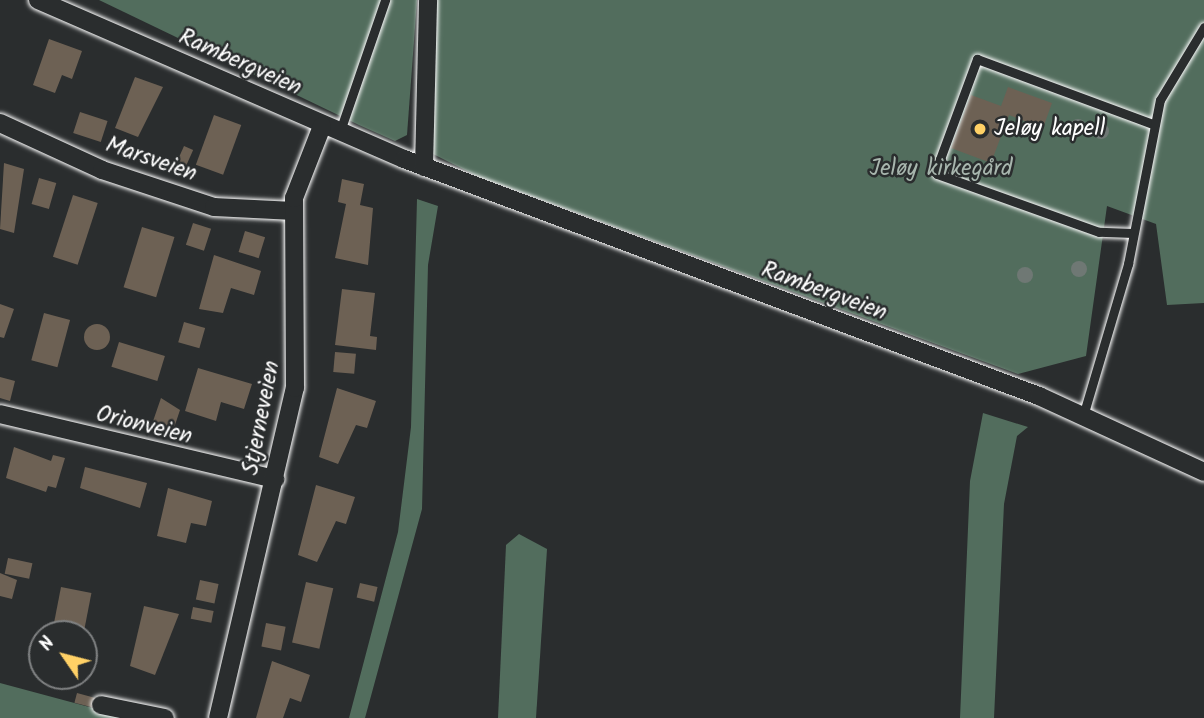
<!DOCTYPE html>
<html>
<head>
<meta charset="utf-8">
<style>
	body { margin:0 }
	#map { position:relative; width:1204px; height:718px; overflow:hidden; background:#2a2d2e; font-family:Kalam,sans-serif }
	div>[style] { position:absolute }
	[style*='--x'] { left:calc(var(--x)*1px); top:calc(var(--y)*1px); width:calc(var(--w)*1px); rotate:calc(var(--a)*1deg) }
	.green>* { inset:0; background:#526d5d }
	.building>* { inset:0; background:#6d6154; transform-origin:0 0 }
	.round { border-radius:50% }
	.roads { filter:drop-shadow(0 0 2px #fff) drop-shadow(0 0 2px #fff) }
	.service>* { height:9px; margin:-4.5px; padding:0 4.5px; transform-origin:4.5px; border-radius:4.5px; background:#2a2d2e }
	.minor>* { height:18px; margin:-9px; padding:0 9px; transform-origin:9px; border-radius:9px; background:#2a2d2e }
	.trees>* { width:16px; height:16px; margin:-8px; border-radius:50%; background:#6f7874 }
	.dots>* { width:19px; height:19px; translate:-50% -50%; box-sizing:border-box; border:4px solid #2a2d2e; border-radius:50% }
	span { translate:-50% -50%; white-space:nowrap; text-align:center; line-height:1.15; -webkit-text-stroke:5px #2a2d2e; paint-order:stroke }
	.street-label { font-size:23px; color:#fff }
	.poi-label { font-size:23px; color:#fff }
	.left { translate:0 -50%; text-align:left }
	.park-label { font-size:23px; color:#a8b6ae }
	.north { position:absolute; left:28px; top:620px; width:70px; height:70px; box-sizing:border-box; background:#2a2d2e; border:2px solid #7f8182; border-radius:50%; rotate:305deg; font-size:19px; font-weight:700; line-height:28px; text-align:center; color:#fff }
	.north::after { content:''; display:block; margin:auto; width:24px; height:32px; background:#ffd166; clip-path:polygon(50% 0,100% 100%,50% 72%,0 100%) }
</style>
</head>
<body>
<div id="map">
	<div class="green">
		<div style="clip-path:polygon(99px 0,417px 0,407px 135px,395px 141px,359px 125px)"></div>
		<div style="clip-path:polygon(430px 0,1204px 0,1204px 303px,1167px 305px,1156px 224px,1107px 206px,1086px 356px,1018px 374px,479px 177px,431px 153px)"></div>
		<div style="clip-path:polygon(417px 199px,438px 206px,428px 265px,422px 509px,365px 718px,349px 718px,398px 532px,411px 427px)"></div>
		<div style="clip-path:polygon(983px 413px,1028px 427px,1017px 436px,1004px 504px,994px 718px,960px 718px,970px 481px)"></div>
		<div style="clip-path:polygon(519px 534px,547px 549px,536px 718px,498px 718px,506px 545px)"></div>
		<div style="clip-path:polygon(0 683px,93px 708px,144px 718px,0 718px)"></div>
	</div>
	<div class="building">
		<div style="clip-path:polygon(49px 39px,82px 51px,72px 79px,62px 75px,55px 93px,33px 85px)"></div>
		<div style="clip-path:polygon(135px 77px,163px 87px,138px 137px,115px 128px)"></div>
		<div style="clip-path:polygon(1008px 87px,1052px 103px,1043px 128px,1009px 115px,991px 163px,951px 148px,971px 95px,1001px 106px)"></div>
		<div style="left:80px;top:112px;width:29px;height:22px;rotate:18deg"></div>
		<div style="left:214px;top:115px;width:29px;height:53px;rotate:20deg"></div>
		<div style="left:184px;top:146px;width:10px;height:24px;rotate:24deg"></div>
		<div style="clip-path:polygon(4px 163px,24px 169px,14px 233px,0 229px)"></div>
		<div style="left:39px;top:178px;width:18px;height:27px;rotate:16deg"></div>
		<div style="clip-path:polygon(342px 179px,364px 184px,360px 205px,373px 208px,368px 265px,335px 258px,346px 204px,338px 202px)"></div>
		<div style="left:73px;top:195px;width:26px;height:65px;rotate:18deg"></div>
		<div style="left:193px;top:223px;width:19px;height:23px;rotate:18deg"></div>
		<div style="left:142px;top:227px;width:34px;height:63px;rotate:17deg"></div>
		<div style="left:245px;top:231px;width:21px;height:22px;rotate:17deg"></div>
		<div style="clip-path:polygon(214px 255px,261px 271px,254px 295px,231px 288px,223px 313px,199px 309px)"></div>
		<div style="clip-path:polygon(342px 289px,375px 293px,370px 336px,377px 337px,376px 350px,335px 345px)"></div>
		<div style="clip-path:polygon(0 304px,14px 309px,4px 338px,0 337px)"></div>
		<div style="left:44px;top:313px;width:27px;height:49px;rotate:15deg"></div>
		<div style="left:184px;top:322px;width:22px;height:21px;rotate:16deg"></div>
		<div class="round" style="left:84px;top:324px;width:26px;height:26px"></div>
		<div style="left:119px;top:342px;width:48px;height:26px;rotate:17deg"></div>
		<div style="left:335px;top:352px;width:21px;height:20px;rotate:5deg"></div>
		<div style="clip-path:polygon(198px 368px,252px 384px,244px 409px,221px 402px,216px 421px,185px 411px)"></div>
		<div style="clip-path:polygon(0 377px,15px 381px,10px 401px,0 398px)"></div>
		<div style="clip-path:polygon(337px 388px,376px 401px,367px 428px,356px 425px,338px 464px,319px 457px)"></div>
		<div style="clip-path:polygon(161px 398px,180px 410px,172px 434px,151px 427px)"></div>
		<div style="clip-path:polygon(14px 447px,51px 461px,53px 455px,65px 458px,56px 488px,48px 486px,46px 492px,6px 478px)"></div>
		<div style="clip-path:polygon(85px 467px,147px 483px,140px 508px,80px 488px)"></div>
		<div style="clip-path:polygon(316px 485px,355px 497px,346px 524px,336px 521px,317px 562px,298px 555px)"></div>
		<div style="clip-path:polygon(168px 488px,212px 501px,206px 526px,191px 523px,186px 543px,157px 536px)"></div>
		<div style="left:8px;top:558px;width:25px;height:16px;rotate:12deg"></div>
		<div style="clip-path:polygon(0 573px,17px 580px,12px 599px,0 596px)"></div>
		<div style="left:200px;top:580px;width:19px;height:20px;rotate:12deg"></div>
		<div style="left:306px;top:582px;width:28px;height:62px;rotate:13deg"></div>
		<div style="left:360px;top:583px;width:18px;height:15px;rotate:13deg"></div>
		<div style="left:61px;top:587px;width:31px;height:40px;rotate:11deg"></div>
		<div style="clip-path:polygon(144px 606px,179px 614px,155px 675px,130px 666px)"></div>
		<div style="left:193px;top:607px;width:21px;height:12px;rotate:11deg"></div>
		<div style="left:266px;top:623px;width:20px;height:24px;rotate:11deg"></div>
		<div style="clip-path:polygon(272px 661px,310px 675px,301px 702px,290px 698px,283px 718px,256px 718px)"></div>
		<div style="left:77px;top:693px;width:20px;height:10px;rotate:15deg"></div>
	</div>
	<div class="roads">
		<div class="service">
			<div style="--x:340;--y:131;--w:139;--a:-71"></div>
			<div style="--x:1133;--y:233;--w:34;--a:-178"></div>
			<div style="--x:1099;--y:232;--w:172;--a:-160.3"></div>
			<div style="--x:937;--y:174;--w:15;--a:-79"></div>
			<div style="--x:940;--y:159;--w:107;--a:-69.7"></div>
			<div style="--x:977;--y:59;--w:188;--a:20.3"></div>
			<div style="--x:1083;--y:416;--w:159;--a:-73.5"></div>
			<div style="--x:1128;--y:264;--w:167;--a:-79"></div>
			<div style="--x:1160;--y:100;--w:85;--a:-58.9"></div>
		</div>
		<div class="minor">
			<div style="--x:38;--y:0;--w:399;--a:23.5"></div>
			<div style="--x:404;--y:159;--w:678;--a:20.47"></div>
			<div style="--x:1039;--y:396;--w:182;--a:24.7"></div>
			<div style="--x:0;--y:123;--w:112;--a:24.7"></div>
			<div style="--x:102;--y:170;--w:118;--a:18.3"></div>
			<div style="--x:214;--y:207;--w:80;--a:2.9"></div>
			<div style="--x:424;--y:167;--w:167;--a:-88.6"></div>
			<div style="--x:0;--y:414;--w:283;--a:13.3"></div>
			<div style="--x:101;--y:705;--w:65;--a:11.5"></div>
			<div style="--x:218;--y:718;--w:339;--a:-76.9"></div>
			<div style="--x:295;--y:388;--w:190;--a:-90.3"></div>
			<div style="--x:294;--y:198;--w:77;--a:-68.7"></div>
		</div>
	</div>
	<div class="trees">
		<div style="left:1078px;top:127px"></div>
		<div style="left:1101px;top:131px"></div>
		<div style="left:1079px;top:269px"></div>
		<div style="left:1025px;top:275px"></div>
	</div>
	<div class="dots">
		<div style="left:980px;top:129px;background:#ffd166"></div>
	</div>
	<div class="street-label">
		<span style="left:240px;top:63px;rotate:24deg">Rambergveien</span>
		<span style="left:151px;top:160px;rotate:19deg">Marsveien</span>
		<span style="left:824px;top:292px;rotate:20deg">Rambergveien</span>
		<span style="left:262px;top:418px;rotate:-79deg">Stjerneveien</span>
		<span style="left:144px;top:426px;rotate:14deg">Orionveien</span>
	</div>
	<div class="poi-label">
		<span class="left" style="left:994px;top:129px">Jeløy kapell</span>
	</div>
	<div class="park-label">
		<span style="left:941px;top:169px">Jeløy kirkegård</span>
	</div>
	<div class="north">N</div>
</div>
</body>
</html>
